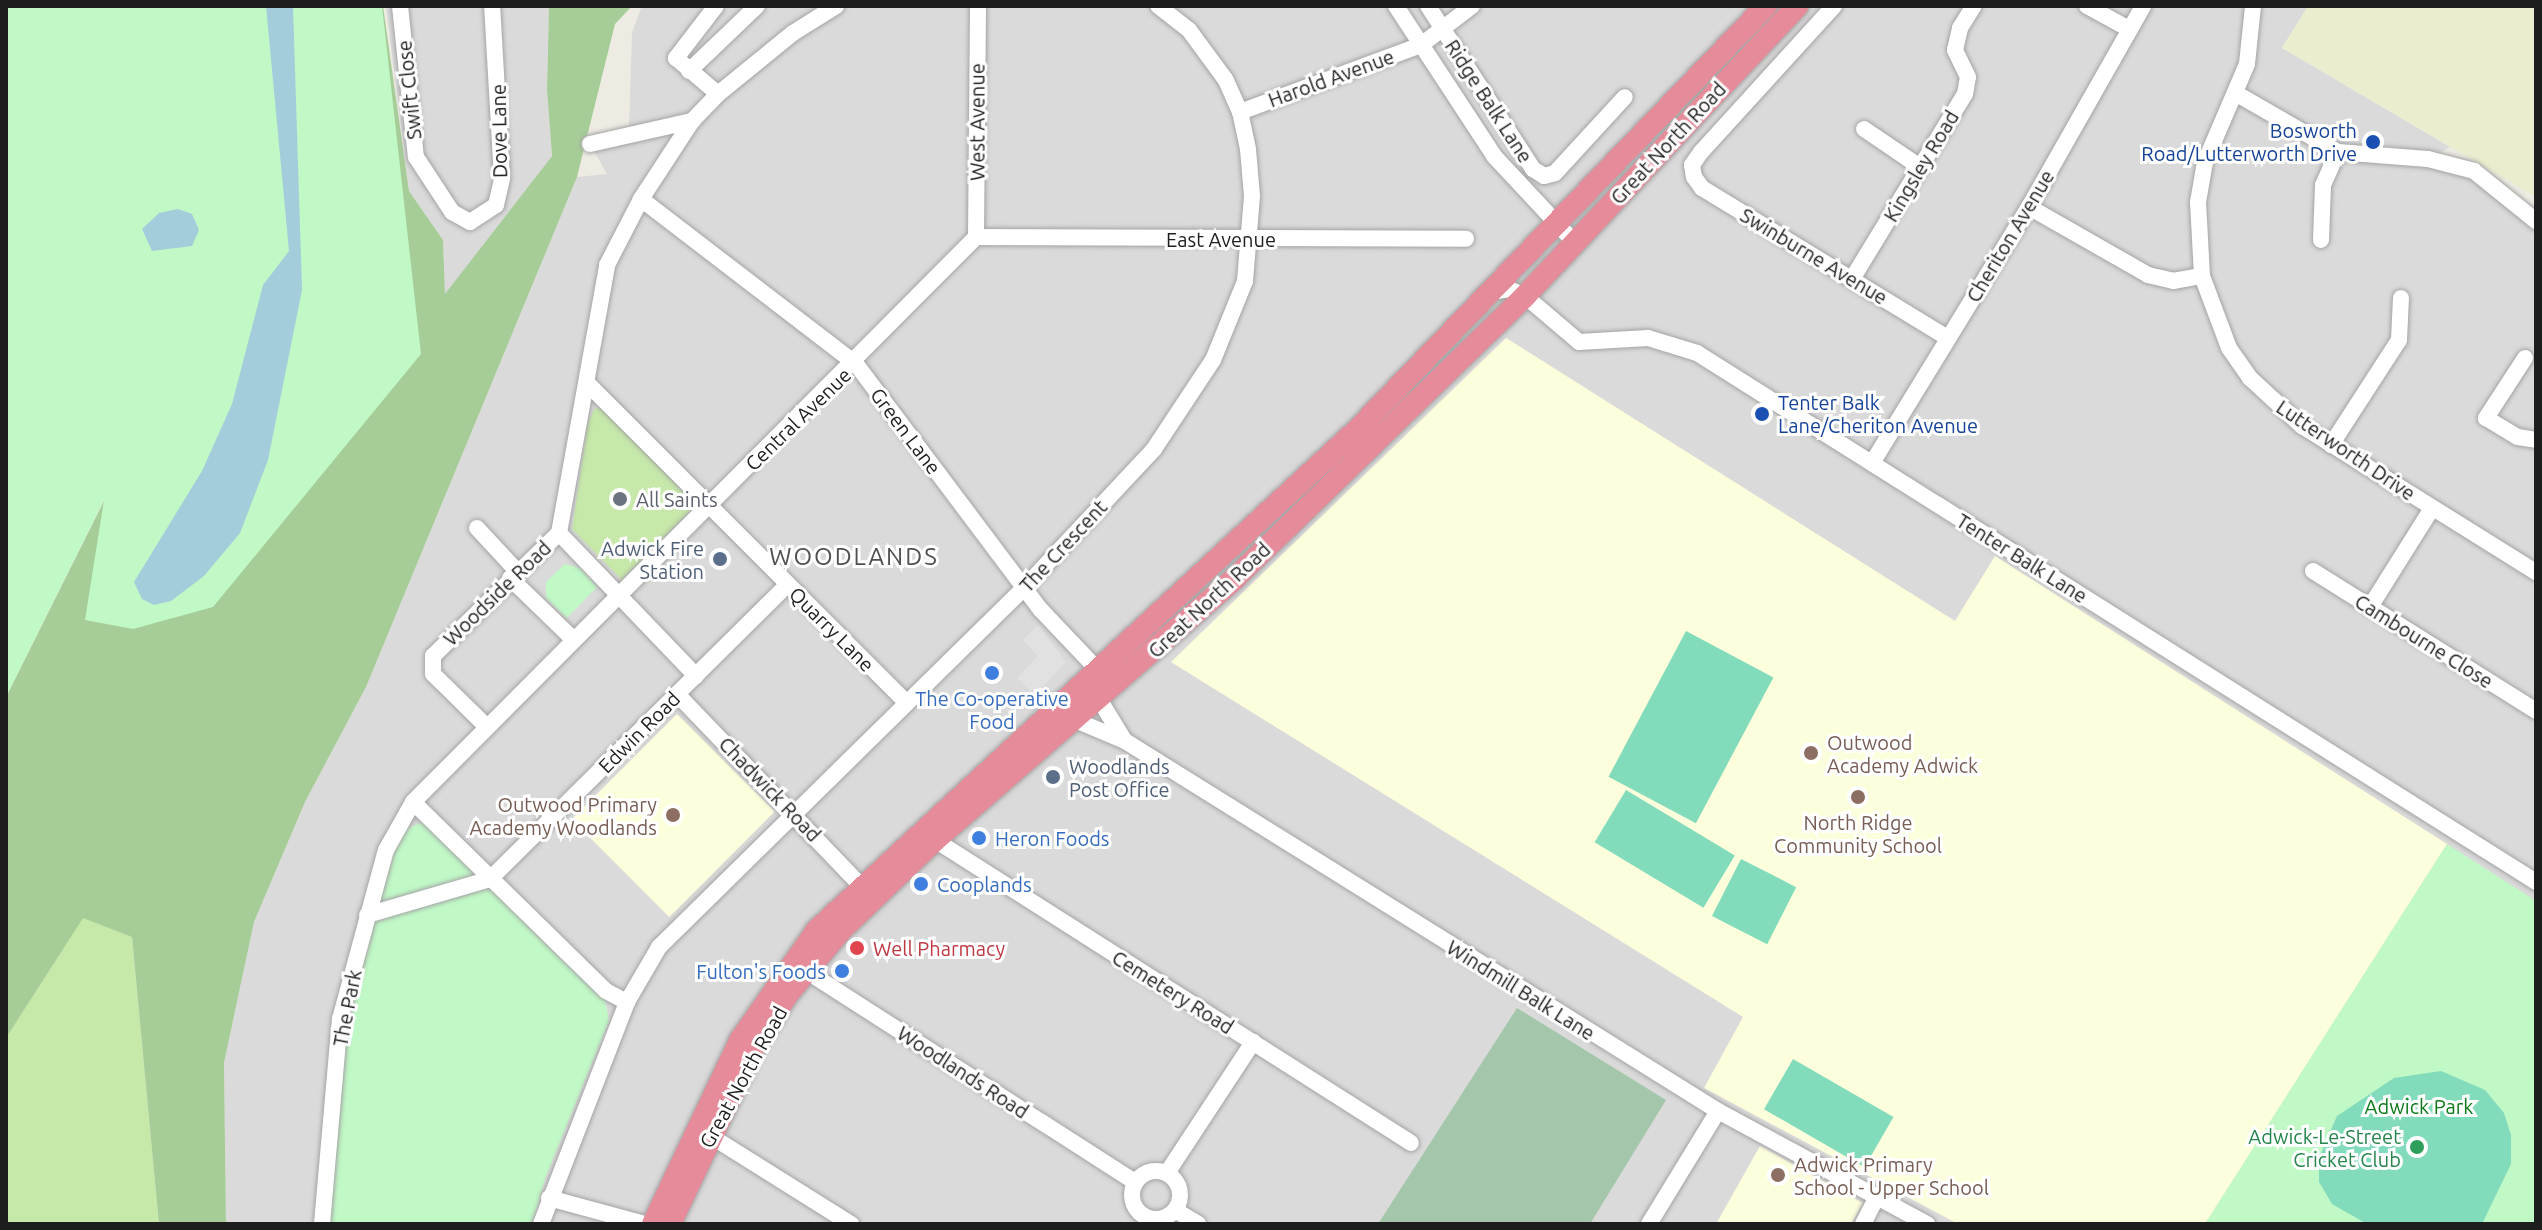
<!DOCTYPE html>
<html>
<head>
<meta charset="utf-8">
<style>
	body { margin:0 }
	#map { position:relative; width:2542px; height:1230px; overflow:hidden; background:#eeebe3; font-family:Ubuntu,sans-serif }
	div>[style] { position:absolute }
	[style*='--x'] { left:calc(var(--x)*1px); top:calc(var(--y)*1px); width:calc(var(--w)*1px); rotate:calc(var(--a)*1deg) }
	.residential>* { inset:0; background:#dbdada }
	.education>* { inset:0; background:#fdfedc; transform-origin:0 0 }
	.farmland>* { inset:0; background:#eaedce }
	.grass>* { inset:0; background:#c6e8a9 }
	.forest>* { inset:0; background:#a6cd98 }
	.cemetery>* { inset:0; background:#a4c7ab }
	.park>* { inset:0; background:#c0f8c6 }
	.pitch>* { inset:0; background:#82dcbc; transform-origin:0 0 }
	.parking>* { inset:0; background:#e1e1e1 }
	.water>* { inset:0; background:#a4cddb }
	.roads { filter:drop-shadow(0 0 2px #a4a4a4) drop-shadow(0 0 2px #a4a4a4) }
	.minor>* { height:16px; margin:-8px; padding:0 8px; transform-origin:8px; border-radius:8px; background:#fff }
	.minor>.ring { margin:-8px; padding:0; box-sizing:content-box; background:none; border:16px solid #fff; border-radius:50% }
	.highway>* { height:22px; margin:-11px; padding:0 11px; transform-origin:11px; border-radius:11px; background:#e58b99 }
	.dots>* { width:22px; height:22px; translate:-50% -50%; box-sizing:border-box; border:4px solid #fff; border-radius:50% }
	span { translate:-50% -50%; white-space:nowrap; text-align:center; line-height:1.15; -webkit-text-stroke:6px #fff; paint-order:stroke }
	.street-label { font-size:20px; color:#1d1d1d }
	.transit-label { font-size:20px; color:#164399 }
	.right { translate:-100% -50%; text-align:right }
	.left { translate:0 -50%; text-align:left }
	.worship-label { font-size:20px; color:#5b616d }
	.service-label { font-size:20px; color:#4e5e75 }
	.shop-label { font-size:20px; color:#366cbe }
	.education-label { font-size:20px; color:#785e54 }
	.health-label { font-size:20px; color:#be3a42 }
	.park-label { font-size:20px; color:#0d7919 }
	.leisure-label { font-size:20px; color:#27864d }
	.quarter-label { font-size:24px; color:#505050; letter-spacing:2px }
	.frame { position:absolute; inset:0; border:8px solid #1d1d1d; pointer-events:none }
</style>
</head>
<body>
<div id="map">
	<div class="residential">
		<div style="clip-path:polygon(386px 6px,549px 6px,547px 90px,552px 156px,445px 295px,443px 240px,409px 191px)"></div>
		<div style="clip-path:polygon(642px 6px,2308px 6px,2282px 48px,2450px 147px,2430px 158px,2453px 163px,2536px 221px,2536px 1224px,226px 1224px,224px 1063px,254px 922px,305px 802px,366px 687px,577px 177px,607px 174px,590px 144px,629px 128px,632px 32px)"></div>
	</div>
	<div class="education">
		<div style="clip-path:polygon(1506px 338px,1955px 621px,1995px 556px,2447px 844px,2205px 1224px,1958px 1224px,1704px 1088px,1743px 1017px,1171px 662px)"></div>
		<div style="left:677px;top:714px;width:138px;height:149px;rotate:45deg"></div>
		<div style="clip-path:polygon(1760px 1146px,1863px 1203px,1851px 1224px,1716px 1224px)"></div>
	</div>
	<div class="farmland">
		<div style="clip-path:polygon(2308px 6px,2536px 6px,2536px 197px,2282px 48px)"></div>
	</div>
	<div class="grass">
		<div style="clip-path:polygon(603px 407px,696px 506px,622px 580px,572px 529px,588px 422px,594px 409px)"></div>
		<div style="clip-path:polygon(83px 917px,132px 937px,159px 1224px,6px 1224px,6px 1038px)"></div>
	</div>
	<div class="forest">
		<div style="clip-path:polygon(336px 6px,383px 6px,409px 191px,443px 240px,445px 294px,552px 156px,547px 90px,549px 6px,632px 6px,615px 24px,577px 177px,366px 687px,305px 802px,254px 922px,224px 1063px,226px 1224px,159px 1224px,132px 937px,83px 918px,6px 1038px,6px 697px,106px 497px)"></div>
	</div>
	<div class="cemetery">
		<div style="clip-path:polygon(1517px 1008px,1666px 1100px,1590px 1224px,1378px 1224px)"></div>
	</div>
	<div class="park">
		<div style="clip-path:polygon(6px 6px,382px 6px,421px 354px,213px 607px,133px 629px,85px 620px,104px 500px,6px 697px)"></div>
		<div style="clip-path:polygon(565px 564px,580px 568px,597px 587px,567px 618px,546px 598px,546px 582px)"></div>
		<div style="clip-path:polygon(425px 821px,605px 999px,609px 1021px,546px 1176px,532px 1224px,329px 1224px,347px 1022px,391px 855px,406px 829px)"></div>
		<div style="clip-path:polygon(2447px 844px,2536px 901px,2536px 1224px,2205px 1224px)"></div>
	</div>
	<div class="pitch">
		<div style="left:1686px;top:631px;width:99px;height:165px;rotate:28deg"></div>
		<div style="left:1626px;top:790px;width:127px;height:61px;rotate:31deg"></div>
		<div style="left:1741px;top:859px;width:62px;height:64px;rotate:27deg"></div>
		<div style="left:1793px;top:1059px;width:116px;height:58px;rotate:30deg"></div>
		<div style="clip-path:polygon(2441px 1071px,2485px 1090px,2504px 1113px,2511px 1135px,2511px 1164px,2482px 1224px,2367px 1224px,2332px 1204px,2319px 1182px,2319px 1158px,2337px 1116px,2394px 1078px)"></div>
	</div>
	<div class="parking">
		<div style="clip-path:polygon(1038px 625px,1066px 662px,1035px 695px,1017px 678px,1038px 656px,1023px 640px)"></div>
	</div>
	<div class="water">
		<div style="clip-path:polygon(266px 6px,293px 6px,302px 290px,268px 460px,240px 533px,204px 576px,171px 601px,154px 605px,142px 599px,134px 582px,202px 471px,232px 404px,263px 285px,289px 251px)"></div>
		<div style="clip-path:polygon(178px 209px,192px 214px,199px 230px,192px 246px,152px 251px,142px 229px,159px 213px)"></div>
	</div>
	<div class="roads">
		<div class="minor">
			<div style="--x:400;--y:6;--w:152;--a:84"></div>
			<div style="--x:416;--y:157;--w:66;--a:56.8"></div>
			<div style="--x:452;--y:212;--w:21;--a:29"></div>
			<div style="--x:470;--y:222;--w:31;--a:-33"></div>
			<div style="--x:496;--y:205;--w:28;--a:-77"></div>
			<div style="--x:502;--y:178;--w:172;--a:-93.3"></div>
			<div style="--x:716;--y:6;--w:66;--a:127.6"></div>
			<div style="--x:676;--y:58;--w:55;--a:40.6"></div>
			<div style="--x:1396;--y:6;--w:179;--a:56.8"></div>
			<div style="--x:1494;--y:156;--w:119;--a:47"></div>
			<div style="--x:1428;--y:6;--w:194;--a:57.2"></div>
			<div style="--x:1533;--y:169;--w:13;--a:32"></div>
			<div style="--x:1544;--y:176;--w:11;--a:-15"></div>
			<div style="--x:1555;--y:173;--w:103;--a:-47.4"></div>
			<div style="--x:1834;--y:6;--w:197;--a:132.3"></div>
			<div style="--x:1701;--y:152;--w:16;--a:125"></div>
			<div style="--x:1692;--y:165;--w:12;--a:81"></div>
			<div style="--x:1694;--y:177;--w:14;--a:54"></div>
			<div style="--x:1702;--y:188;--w:288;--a:31.4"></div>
			<div style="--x:2087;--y:6;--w:48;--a:28.7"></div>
			<div style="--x:2253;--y:6;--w:58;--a:95.9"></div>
			<div style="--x:2247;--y:64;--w:107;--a:113.2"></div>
			<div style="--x:2205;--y:162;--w:41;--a:99.9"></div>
			<div style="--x:2198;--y:202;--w:74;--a:86.9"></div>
			<div style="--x:2202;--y:276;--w:77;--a:69.4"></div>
			<div style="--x:2229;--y:348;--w:37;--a:55"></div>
			<div style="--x:2250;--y:378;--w:71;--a:42.7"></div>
			<div style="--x:2302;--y:426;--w:276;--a:32"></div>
			<div style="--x:689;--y:71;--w:94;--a:-43.7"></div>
			<div style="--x:2237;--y:94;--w:116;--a:29.9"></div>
			<div style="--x:2338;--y:152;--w:90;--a:4.4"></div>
			<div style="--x:2428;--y:159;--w:48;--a:14.6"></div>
			<div style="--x:2474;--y:171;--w:80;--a:38.9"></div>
			<div style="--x:1240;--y:112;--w:193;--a:-20.3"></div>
			<div style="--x:1421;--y:45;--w:64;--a:-37.4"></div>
			<div style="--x:1864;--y:129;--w:68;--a:34.2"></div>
			<div style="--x:590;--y:144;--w:105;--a:-12.7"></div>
			<div style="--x:641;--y:199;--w:271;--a:37.5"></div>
			<div style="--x:856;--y:364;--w:308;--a:53.1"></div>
			<div style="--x:1041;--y:610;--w:83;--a:46.5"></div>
			<div style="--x:1098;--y:670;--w:29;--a:88"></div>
			<div style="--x:1099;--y:699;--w:48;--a:58.6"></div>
			<div style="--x:2029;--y:207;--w:137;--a:29.7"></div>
			<div style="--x:2148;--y:275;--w:26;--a:13"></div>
			<div style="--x:2173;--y:281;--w:29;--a:-10"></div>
			<div style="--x:976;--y:237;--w:490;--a:0.2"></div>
			<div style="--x:976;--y:237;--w:231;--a:-89.5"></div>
			<div style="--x:2321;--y:240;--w:55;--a:-87.9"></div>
			<div style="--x:2323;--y:185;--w:36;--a:-66"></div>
			<div style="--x:1852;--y:279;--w:217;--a:-58.6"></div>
			<div style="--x:1965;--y:94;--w:17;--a:-80"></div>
			<div style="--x:1968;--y:77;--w:30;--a:-116"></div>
			<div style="--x:1955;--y:50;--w:23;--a:-77"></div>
			<div style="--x:1960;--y:28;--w:26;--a:-58"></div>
			<div style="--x:1497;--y:291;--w:12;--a:-9"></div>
			<div style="--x:1509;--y:289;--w:17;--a:24"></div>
			<div style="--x:1525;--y:296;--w:71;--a:40.4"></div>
			<div style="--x:1579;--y:342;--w:69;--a:-3.3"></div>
			<div style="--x:1648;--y:338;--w:51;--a:17"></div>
			<div style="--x:1697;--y:353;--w:992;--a:32.23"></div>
			<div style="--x:2525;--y:358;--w:72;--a:123"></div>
			<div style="--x:2486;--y:418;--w:37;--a:31"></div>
			<div style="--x:2518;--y:437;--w:18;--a:9"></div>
			<div style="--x:589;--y:385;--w:448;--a:45"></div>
			<div style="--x:2331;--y:445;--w:125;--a:-57.1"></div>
			<div style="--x:2399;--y:340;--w:42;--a:-87.3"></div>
			<div style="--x:1872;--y:463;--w:300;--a:-58.5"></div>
			<div style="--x:2029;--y:207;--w:231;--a:-60.4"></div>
			<div style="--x:477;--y:528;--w:59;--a:47.1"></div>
			<div style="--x:559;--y:533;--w:272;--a:-79.8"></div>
			<div style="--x:607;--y:265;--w:74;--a:-62.7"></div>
			<div style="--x:641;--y:199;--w:93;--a:-56.8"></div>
			<div style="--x:692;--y:121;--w:37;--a:-46"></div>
			<div style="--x:718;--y:94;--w:97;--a:-39.1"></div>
			<div style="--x:793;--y:33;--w:51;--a:-32.1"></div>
			<div style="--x:559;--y:533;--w:198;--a:46.2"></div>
			<div style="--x:2313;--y:571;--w:263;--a:32.1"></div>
			<div style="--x:510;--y:578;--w:88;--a:44.1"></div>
			<div style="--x:2370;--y:607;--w:117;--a:-57.9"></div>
			<div style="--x:677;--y:694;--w:265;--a:46.2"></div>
			<div style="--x:1075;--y:720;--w:54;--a:22.8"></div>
			<div style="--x:1125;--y:741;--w:699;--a:31.96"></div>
			<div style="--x:1718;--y:1111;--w:238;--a:28.4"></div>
			<div style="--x:486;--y:726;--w:74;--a:-135.5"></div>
			<div style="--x:433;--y:674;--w:18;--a:-90"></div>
			<div style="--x:433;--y:656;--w:176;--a:-44.3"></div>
			<div style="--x:413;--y:802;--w:270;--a:44.4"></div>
			<div style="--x:606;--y:991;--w:24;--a:28"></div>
			<div style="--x:935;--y:840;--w:564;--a:32.48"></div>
			<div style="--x:367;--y:915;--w:128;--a:-16.3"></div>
			<div style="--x:490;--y:879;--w:418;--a:-44.7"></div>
			<div style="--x:800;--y:967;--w:398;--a:32.7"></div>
			<div style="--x:709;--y:1135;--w:168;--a:32.1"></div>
			<div class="ring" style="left:1132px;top:1171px;width:32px;height:32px"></div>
			<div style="--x:1167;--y:1173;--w:157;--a:-56.7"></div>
			<div style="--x:549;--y:1198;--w:99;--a:15.2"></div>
			<div style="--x:1175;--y:1210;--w:27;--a:31"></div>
			<div style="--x:322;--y:1224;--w:206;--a:-85"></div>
			<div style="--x:340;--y:1019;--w:175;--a:-74.8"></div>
			<div style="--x:386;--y:850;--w:55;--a:-60.6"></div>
			<div style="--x:413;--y:802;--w:798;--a:-45.1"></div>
			<div style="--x:541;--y:1224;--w:238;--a:-68.8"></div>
			<div style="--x:627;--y:1002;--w:64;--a:-59.8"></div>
			<div style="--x:659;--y:947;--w:512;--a:-44.53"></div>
			<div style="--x:1024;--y:588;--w:190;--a:-46.9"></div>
			<div style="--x:1154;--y:449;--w:107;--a:-56.5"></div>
			<div style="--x:1213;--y:360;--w:85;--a:-67.9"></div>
			<div style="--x:1245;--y:281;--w:85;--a:-85.3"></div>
			<div style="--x:1252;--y:196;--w:47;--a:-94.9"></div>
			<div style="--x:1248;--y:149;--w:38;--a:-102"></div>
			<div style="--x:1240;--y:112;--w:36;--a:-114"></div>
			<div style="--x:1225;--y:79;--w:61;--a:-126.3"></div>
			<div style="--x:1189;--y:30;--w:39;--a:-142"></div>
			<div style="--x:1649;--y:1224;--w:132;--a:-58.6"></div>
			<div style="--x:1863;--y:1224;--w:30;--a:-63"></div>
		</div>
		<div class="highway">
			<div style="--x:653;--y:1224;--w:205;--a:-64.6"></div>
			<div style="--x:741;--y:1039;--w:133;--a:-55.1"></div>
			<div style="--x:817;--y:930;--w:736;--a:-42.8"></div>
			<div style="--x:1357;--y:430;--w:589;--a:-46.03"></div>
			<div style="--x:670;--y:1224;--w:196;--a:-64.6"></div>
			<div style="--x:754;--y:1047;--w:62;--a:-57.6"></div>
			<div style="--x:787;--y:995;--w:85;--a:-50.3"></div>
			<div style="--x:841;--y:930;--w:130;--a:-43.8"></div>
			<div style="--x:935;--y:840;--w:398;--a:-41.1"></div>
			<div style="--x:1235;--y:578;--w:190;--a:-44.1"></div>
			<div style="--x:1371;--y:446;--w:215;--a:-44.2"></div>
			<div style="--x:1525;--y:296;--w:398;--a:-46.8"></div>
		</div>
	</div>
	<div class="dots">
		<div style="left:2373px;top:142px;background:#1a4fb4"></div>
		<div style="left:1762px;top:414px;background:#1a4fb4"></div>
		<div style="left:620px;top:499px;background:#6b7280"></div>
		<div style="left:720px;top:559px;background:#5c6f8a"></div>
		<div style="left:992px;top:673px;background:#3f7fe0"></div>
		<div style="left:1811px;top:753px;background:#8d6e63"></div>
		<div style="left:1053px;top:777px;background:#5c6f8a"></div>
		<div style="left:1858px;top:797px;background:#8d6e63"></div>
		<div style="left:673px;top:815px;background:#8d6e63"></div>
		<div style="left:979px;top:838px;background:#3f7fe0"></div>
		<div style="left:921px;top:884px;background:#3f7fe0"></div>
		<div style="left:857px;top:948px;background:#e0444e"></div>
		<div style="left:842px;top:971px;background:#3f7fe0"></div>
		<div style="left:2417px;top:1147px;background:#2e9e5b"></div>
		<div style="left:1778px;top:1175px;background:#8d6e63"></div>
	</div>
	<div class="street-label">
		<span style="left:1331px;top:78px;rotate:-20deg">Harold Avenue</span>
		<span style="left:409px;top:90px;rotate:-96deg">Swift Close</span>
		<span style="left:1489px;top:101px;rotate:57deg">Ridge Balk Lane</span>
		<span style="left:977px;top:122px;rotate:-90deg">West Avenue</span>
		<span style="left:499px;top:131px;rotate:-91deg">Dove Lane</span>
		<span style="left:1668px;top:143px;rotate:-47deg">Great North Road</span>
		<span style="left:1921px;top:166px;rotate:-59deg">Kingsley Road</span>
		<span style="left:2010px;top:236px;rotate:-59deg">Cheriton Avenue</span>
		<span style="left:1221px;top:239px">East Avenue</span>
		<span style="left:1814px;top:256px;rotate:31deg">Swinburne Avenue</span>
		<span style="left:798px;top:419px;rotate:-44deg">Central Avenue</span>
		<span style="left:906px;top:431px;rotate:53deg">Green Lane</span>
		<span style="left:2346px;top:450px;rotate:34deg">Lutterworth Drive</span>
		<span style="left:1063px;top:546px;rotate:-47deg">The Crescent</span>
		<span style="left:2022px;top:558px;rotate:32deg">Tenter Balk Lane</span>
		<span style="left:497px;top:593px;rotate:-44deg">Woodside Road</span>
		<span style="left:1209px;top:600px;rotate:-43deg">Great North Road</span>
		<span style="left:832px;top:629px;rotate:45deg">Quarry Lane</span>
		<span style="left:2424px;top:641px;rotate:32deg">Cambourne Close</span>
		<span style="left:639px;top:732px;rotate:-45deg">Edwin Road</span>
		<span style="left:770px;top:789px;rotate:46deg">Chadwick Road</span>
		<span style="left:1521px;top:990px;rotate:32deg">Windmill Balk Lane</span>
		<span style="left:1173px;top:992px;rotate:32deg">Cemetery Road</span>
		<span style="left:347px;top:1008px;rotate:-79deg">The Park</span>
		<span style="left:963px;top:1072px;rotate:33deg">Woodlands Road</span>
		<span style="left:743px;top:1077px;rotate:-61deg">Great North Road</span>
	</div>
	<div class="transit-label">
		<span class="right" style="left:2357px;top:142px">Bosworth<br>Road/Lutterworth Drive</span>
		<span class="left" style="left:1778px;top:414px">Tenter Balk<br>Lane/Cheriton Avenue</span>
	</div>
	<div class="worship-label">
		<span class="left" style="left:636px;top:499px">All Saints</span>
	</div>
	<div class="service-label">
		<span class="right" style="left:704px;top:560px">Adwick Fire<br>Station</span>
		<span class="left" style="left:1069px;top:778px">Woodlands<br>Post Office</span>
	</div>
	<div class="shop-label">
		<span style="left:992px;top:710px">The Co-operative<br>Food</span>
		<span class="left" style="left:995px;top:838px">Heron Foods</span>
		<span class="left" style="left:937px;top:884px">Cooplands</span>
		<span class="right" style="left:826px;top:971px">Fulton's Foods</span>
	</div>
	<div class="education-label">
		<span class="left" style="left:1827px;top:754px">Outwood<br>Academy Adwick</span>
		<span class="right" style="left:657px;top:816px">Outwood Primary<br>Academy Woodlands</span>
		<span style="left:1858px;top:834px">North Ridge<br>Community School</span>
		<span class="left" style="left:1794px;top:1176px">Adwick Primary<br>School - Upper School</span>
	</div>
	<div class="health-label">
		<span class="left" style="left:873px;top:948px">Well Pharmacy</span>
	</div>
	<div class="park-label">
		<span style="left:2419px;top:1106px">Adwick Park</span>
	</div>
	<div class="leisure-label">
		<span class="right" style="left:2401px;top:1148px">Adwick-Le-Street<br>Cricket Club</span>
	</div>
	<div class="quarter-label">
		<span style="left:854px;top:557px">WOODLANDS</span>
	</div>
	<div class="frame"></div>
</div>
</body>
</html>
